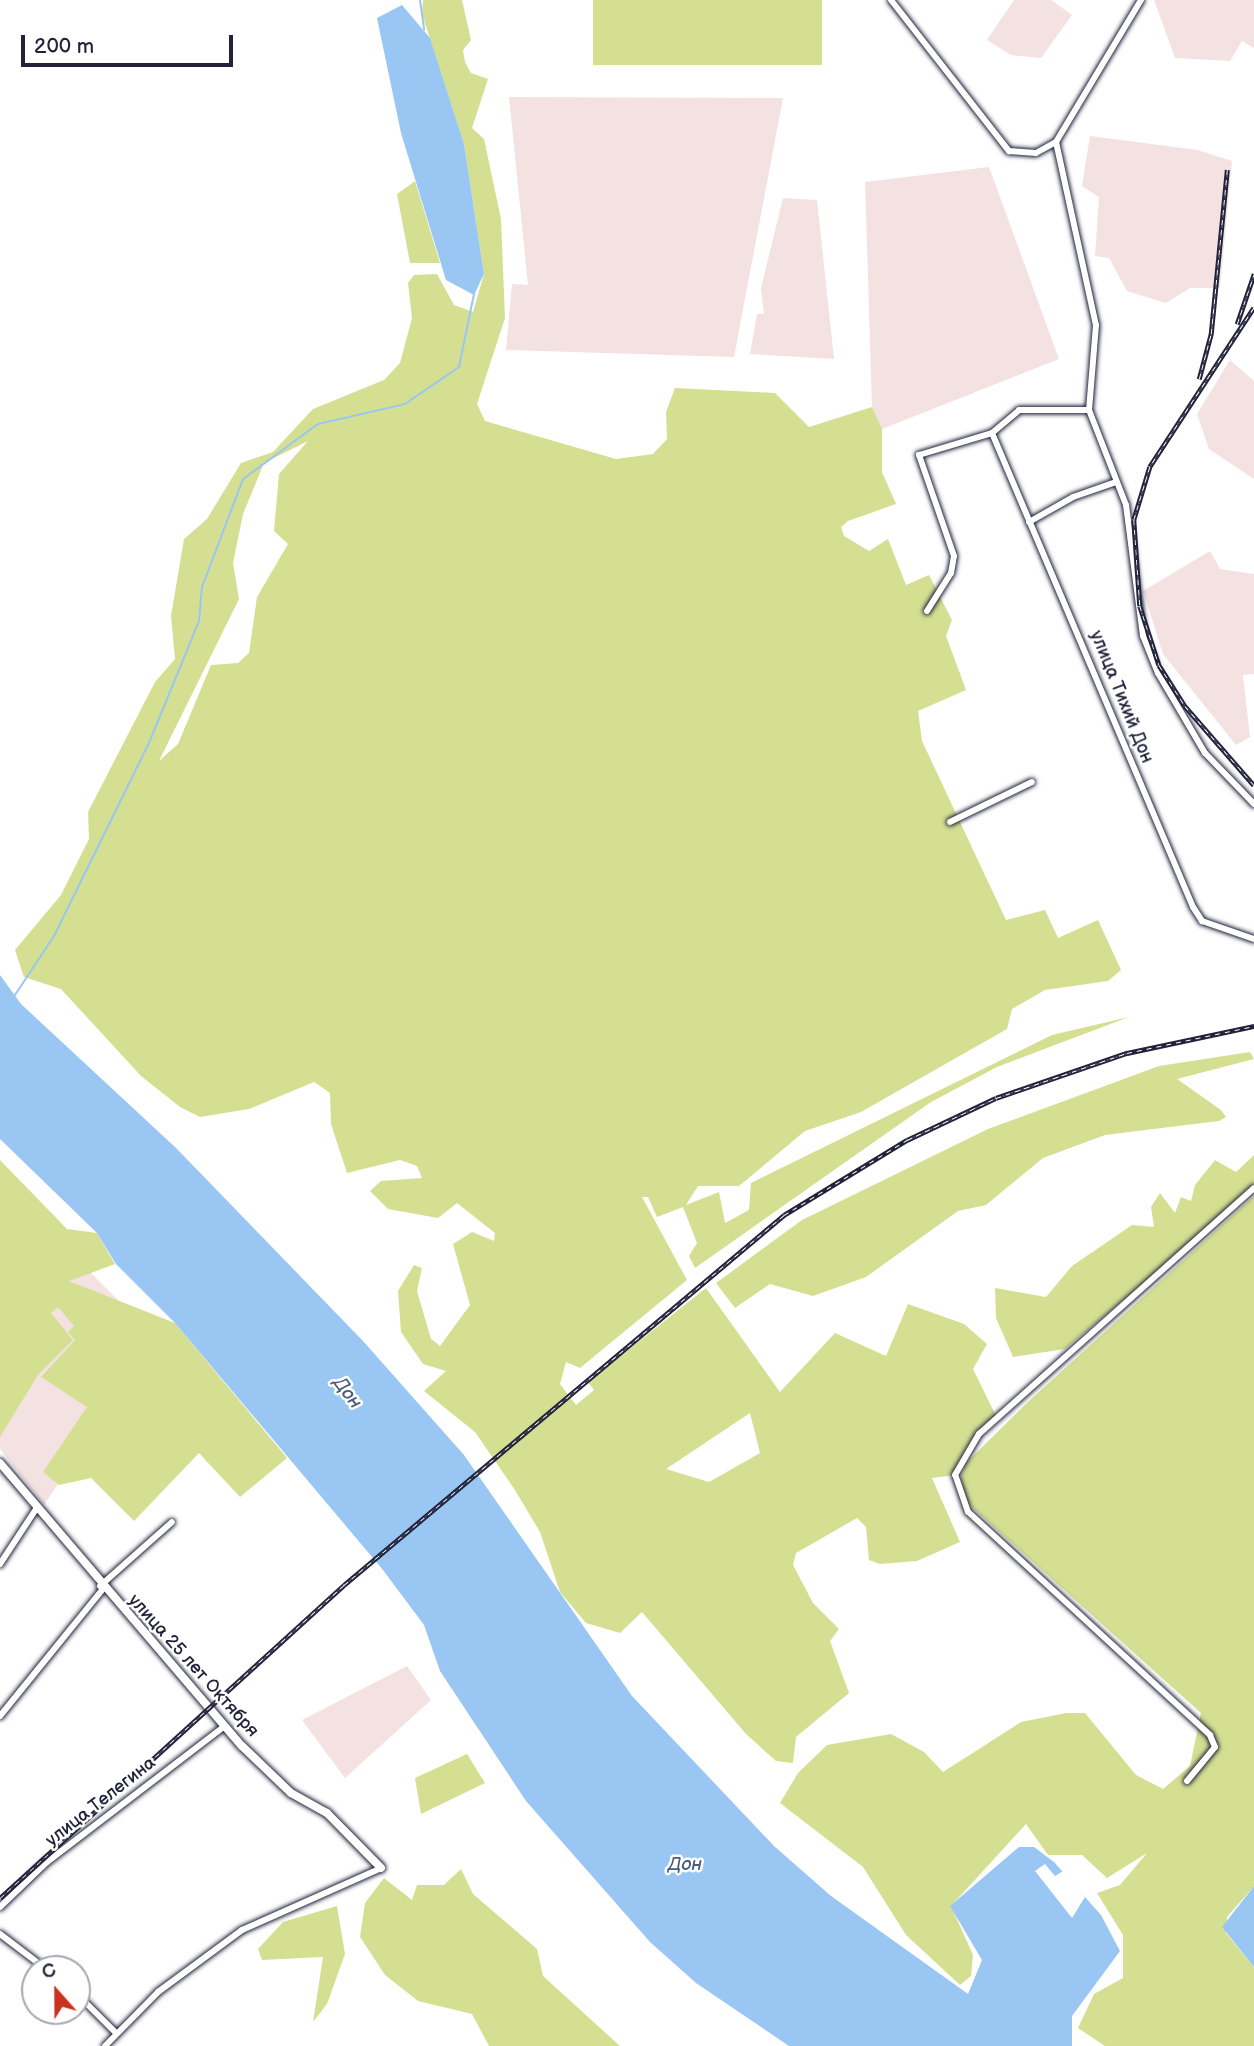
<!DOCTYPE html>
<html>
<head>
<meta charset="utf-8">
<style>
	body { margin:0 }
	#map { position:relative; width:1254px; height:2046px; overflow:hidden; background:#fff; font-family:"Balsamiq Sans",sans-serif }
	div>[style] { position:absolute }
	[style*='--x'] { left:calc(var(--x)*1px); top:calc(var(--y)*1px); width:calc(var(--w)*1px); rotate:calc(var(--a)*1deg) }
	.built>* { inset:0; background:#f4e2e2 }
	.green>* { inset:0; background:#d4df92; transform-origin:0 0 }
	.water>* { inset:0; background:#99c6f3 }
	.pier>* { inset:0; background:#fff }
	.stream>* { height:2px; margin:-1px; padding:0 1px; transform-origin:1px; border-radius:1px; background:#99c6f3 }
	.roads { filter:drop-shadow(0 0 2px #22223b) drop-shadow(0 0 2px #22223b) }
	.street>* { height:6px; margin:-3px; padding:0 3px; transform-origin:3px; border-radius:3px; background:#fff }
	.secondary>* { height:8px; margin:-4px; padding:0 4px; transform-origin:4px; border-radius:4px; background:#fff }
	.rail>* { height:4.5px; margin-top:-2.25px; transform-origin:0; background:repeating-linear-gradient(90deg,#fff 0 5px,#22223b 0 10px); box-sizing:border-box; border-block:2px solid #22223b }
	span { translate:-50% -50%; white-space:nowrap; text-align:center; line-height:1.15; -webkit-text-stroke:5px #fff; paint-order:stroke }
	.street-label { font-size:18px; color:#22223b }
	.water-label { font-size:19px; color:#4c5b7b; font-style:italic }
	.north { position:absolute; left:21px; top:1955px; width:70px; height:70px; box-sizing:border-box; background:#fff; border:2px solid #a7a7b1; border-radius:50%; rotate:339deg; font-size:19px; font-weight:700; line-height:28px; text-align:center; color:#22223b }
	.north::after { content:''; display:block; margin:auto; width:24px; height:32px; background:#c8321e; clip-path:polygon(50% 0,100% 100%,50% 72%,0 100%) }
	.scale { position:absolute; left:21px; top:35px; width:212px; height:32px; box-sizing:border-box; border:4px solid #22223b; border-top:0; padding-left:9px; font-size:21px; line-height:24px; white-space:nowrap; color:#22223b; -webkit-text-stroke:5px #fff; paint-order:stroke }
</style>
</head>
<body>
<div id="map">
	<div class="built">
		<div style="clip-path:polygon(1014px 0,1051px 0,1072px 15px,1041px 58px,1011px 55px,987px 40px)"></div>
		<div style="clip-path:polygon(1154px 0,1254px 0,1254px 48px,1242px 41px,1230px 61px,1175px 58px)"></div>
		<div style="clip-path:polygon(509px 97px,783px 98px,734px 357px,506px 350px,512px 284px,528px 285px)"></div>
		<div style="clip-path:polygon(1090px 136px,1198px 150px,1232px 161px,1220px 288px,1190px 288px,1166px 303px,1127px 291px,1109px 258px,1095px 256px,1099px 197px,1082px 186px)"></div>
		<div style="clip-path:polygon(989px 167px,1059px 359px,882px 429px,872px 407px,865px 182px)"></div>
		<div style="clip-path:polygon(783px 198px,817px 200px,834px 359px,750px 354px,757px 314px,764px 314px,761px 288px)"></div>
		<div style="clip-path:polygon(1230px 360px,1254px 381px,1254px 479px,1209px 449px,1197px 414px)"></div>
		<div style="clip-path:polygon(1210px 551px,1220px 569px,1254px 574px,1254px 674px,1243px 675px,1250px 737px,1236px 745px,1163px 654px,1143px 591px)"></div>
		<div style="clip-path:polygon(75px 1257px,155px 1337px,44px 1505px,0 1449px,0 1322px)"></div>
		<div style="clip-path:polygon(407px 1666px,431px 1700px,345px 1778px,302px 1720px)"></div>
	</div>
	<div class="green">
		<div style="clip-path:polygon(evenodd,423px 0,462px 0,471px 40px,463px 50px,465px 62px,471px 73px,488px 79px,472px 128px,484px 139px,501px 219px,505px 318px,477px 404px,485px 421px,616px 459px,653px 454px,667px 439px,666px 412px,675px 388px,775px 393px,809px 427px,872px 407px,882px 429px,882px 472px,896px 504px,848px 521px,841px 527px,844px 536px,869px 551px,888px 539px,906px 585px,929px 575px,952px 620px,946px 636px,966px 690px,918px 711px,922px 741px,1006px 920px,1045px 910px,1058px 938px,1098px 920px,1121px 970px,1108px 981px,1045px 990px,1012px 1009px,1007px 1029px,861px 1112px,805px 1131px,739px 1186px,698px 1186px,686px 1205px,719px 1192px,725px 1223px,749px 1210px,751px 1183px,1052px 1035px,1129px 1017px,997px 1067px,931px 1102px,695px 1268px,689px 1256px,697px 1243px,683px 1207px,657px 1217px,648px 1197px,642px 1197px,687px 1280px,580px 1368px,566px 1362px,560px 1384px,576px 1405px,594px 1390px,588px 1382px,706px 1288px,780px 1392px,835px 1333px,886px 1356px,908px 1304px,964px 1324px,987px 1344px,973px 1369px,997px 1418px,963px 1455px,955px 1475px,932px 1478px,960px 1542px,917px 1561px,880px 1564px,869px 1560px,866px 1527px,857px 1518px,796px 1553px,793px 1565px,813px 1603px,839px 1629px,830px 1641px,849px 1693px,796px 1737px,793px 1763px,776px 1761px,746px 1734px,642px 1612px,620px 1633px,586px 1623px,560px 1592px,540px 1532px,515px 1490px,475px 1432px,424px 1391px,446px 1371px,423px 1364px,401px 1332px,398px 1291px,414px 1265px,422px 1268px,417px 1291px,431px 1339px,440px 1346px,470px 1305px,453px 1244px,472px 1232px,494px 1241px,495px 1233px,457px 1203px,438px 1218px,388px 1209px,370px 1191px,381px 1181px,422px 1178px,417px 1166px,400px 1160px,347px 1173px,331px 1124px,330px 1093px,314px 1082px,249px 1109px,200px 1117px,180px 1107px,141px 1076px,61px 989px,24px 977px,15px 950px,61px 895px,89px 839px,88px 812px,155px 682px,175px 659px,171px 616px,184px 539px,207px 519px,241px 463px,273px 452px,313px 409px,384px 380px,400px 363px,412px 318px,408px 283px,414px 275px,437px 274px,454px 305px,473px 312px,484px 274px,464px 144px,422px 14px,423px 0,308px 441px,279px 474px,274px 531px,288px 544px,257px 597px,249px 653px,238px 663px,211px 665px,178px 744px,159px 761px,239px 599px,233px 563px,243px 514px,264px 463px,308px 441px,423px 0,750px 1413px,760px 1453px,709px 1482px,666px 1469px,750px 1413px)"></div>
		<div style="left:593px;top:0;width:229px;height:65px"></div>
		<div style="clip-path:polygon(415px 181px,440px 263px,410px 263px,397px 194px)"></div>
		<div style="clip-path:polygon(1250px 1052px,1254px 1059px,1177px 1079px,1221px 1110px,1226px 1117px,1219px 1121px,1105px 1135px,1043px 1158px,986px 1205px,958px 1211px,866px 1277px,813px 1296px,770px 1284px,735px 1308px,716px 1283px,802px 1220px,988px 1129px,1159px 1066px)"></div>
		<div style="clip-path:polygon(1254px 1155px,1254px 1185px,1247px 1195px,1065px 1349px,1013px 1357px,996px 1318px,995px 1288px,1046px 1297px,1072px 1266px,1132px 1225px,1154px 1227px,1151px 1207px,1160px 1193px,1175px 1213px,1181px 1197px,1191px 1201px,1195px 1185px,1215px 1160px,1236px 1172px)"></div>
		<div style="clip-path:polygon(0 1160px,67px 1229px,97px 1233px,115px 1264px,69px 1281px,175px 1323px,287px 1458px,240px 1497px,199px 1453px,134px 1521px,91px 1478px,59px 1485px,43px 1472px,87px 1407px,41px 1377px,75px 1340px,68px 1332px,74px 1326px,58px 1307px,51px 1313px,73px 1340px,38px 1375px,0 1437px)"></div>
		<div style="clip-path:polygon(1254px 1196px,1254px 1886px,1227px 1917px,1226px 1933px,1254px 1967px,1254px 2046px,1105px 2046px,1078px 2028px,1094px 1994px,1123px 1978px,1123px 1935px,1097px 1893px,1120px 1885px,1147px 1853px,1107px 1878px,1082px 1855px,1048px 1855px,1026px 1824px,951px 1906px,973px 1955px,971px 1976px,960px 1985px,906px 1935px,863px 1867px,780px 1803px,798px 1773px,827px 1745px,891px 1734px,924px 1752px,943px 1772px,1021px 1722px,1066px 1713px,1085px 1713px,1136px 1775px,1163px 1789px,1190px 1766px,1201px 1713px,965px 1501px,961px 1478px,965px 1464px,1028px 1402px)"></div>
		<div style="clip-path:polygon(467px 1754px,485px 1783px,421px 1814px,415px 1778px)"></div>
		<div style="clip-path:polygon(461px 1869px,473px 1894px,537px 1949px,543px 1976px,620px 2046px,489px 2046px,472px 2014px,418px 2001px,385px 1975px,360px 1937px,365px 1903px,384px 1878px,412px 1900px,417px 1885px,444px 1885px)"></div>
		<div style="clip-path:polygon(337px 1906px,345px 1954px,327px 2004px,313px 2022px,323px 1957px,262px 1960px,258px 1949px,283px 1922px)"></div>
	</div>
	<div class="water">
		<div style="clip-path:polygon(402px 5px,430px 38px,464px 144px,484px 274px,474px 295px,446px 280px,401px 133px,377px 18px)"></div>
		<div style="clip-path:polygon(0 975px,21px 1004px,176px 1148px,363px 1341px,464px 1455px,632px 1696px,774px 1846px,831px 1896px,968px 1994px,982px 1960px,950px 1906px,1019px 1847px,1034px 1847px,1054px 1862px,1101px 1915px,1120px 1951px,1072px 2016px,1072px 2046px,789px 2046px,696px 1983px,650px 1942px,526px 1801px,440px 1671px,424px 1625px,383px 1570px,175px 1323px,116px 1264px,97px 1233px,0 1139px)"></div>
		<div style="clip-path:polygon(1254px 1886px,1254px 1967px,1222px 1927px)"></div>
	</div>
	<div class="pier">
		<div style="clip-path:polygon(1045px 1864px,1055px 1876px,1063px 1871px,1085px 1897px,1072px 1918px,1035px 1871px)"></div>
	</div>
	<div class="stream">
		<div style="--x:420;--y:0;--w:30;--a:82"></div>
		<div style="--x:15;--y:995;--w:71;--a:-56.5"></div>
		<div style="--x:54;--y:936;--w:215;--a:-63.8"></div>
		<div style="--x:149;--y:743;--w:132;--a:-67.7"></div>
		<div style="--x:199;--y:621;--w:34;--a:-85"></div>
		<div style="--x:202;--y:587;--w:116;--a:-69.2"></div>
		<div style="--x:243;--y:479;--w:93;--a:-36.3"></div>
		<div style="--x:318;--y:424;--w:89;--a:-12.9"></div>
		<div style="--x:405;--y:404;--w:65;--a:-34.4"></div>
		<div style="--x:459;--y:367;--w:75;--a:-78.4"></div>
	</div>
	<div class="roads">
		<div class="street">
			<div style="--x:891;--y:0;--w:192;--a:52"></div>
			<div style="--x:1009;--y:151;--w:27;--a:4"></div>
			<div style="--x:1036;--y:153;--w:23;--a:-29"></div>
			<div style="--x:1141;--y:0;--w:165;--a:120.9"></div>
			<div style="--x:1056;--y:142;--w:187;--a:77.7"></div>
			<div style="--x:1096;--y:325;--w:85;--a:94.7"></div>
			<div style="--x:1089;--y:410;--w:102;--a:68.7"></div>
			<div style="--x:1126;--y:505;--w:132;--a:82.6"></div>
			<div style="--x:1143;--y:636;--w:40;--a:68"></div>
			<div style="--x:1158;--y:673;--w:93;--a:59.6"></div>
			<div style="--x:1205;--y:753;--w:71;--a:46.1"></div>
			<div style="--x:992;--y:433;--w:515;--a:67.02"></div>
			<div style="--x:1193;--y:907;--w:17;--a:57"></div>
			<div style="--x:1202;--y:921;--w:55;--a:19.1"></div>
			<div style="--x:1029;--y:522;--w:51;--a:-29.6"></div>
			<div style="--x:1073;--y:497;--w:46;--a:-19.2"></div>
			<div style="--x:927;--y:611;--w:45;--a:-57.7"></div>
			<div style="--x:951;--y:573;--w:17;--a:-80"></div>
			<div style="--x:954;--y:556;--w:107;--a:-109.1"></div>
			<div style="--x:919;--y:455;--w:76;--a:-16.8"></div>
			<div style="--x:992;--y:433;--w:35;--a:-40"></div>
			<div style="--x:1019;--y:410;--w:70;--a:0"></div>
			<div style="--x:950;--y:822;--w:91;--a:-26"></div>
			<div style="--x:0;--y:1564;--w:66;--a:-56.8"></div>
			<div style="--x:100;--y:1586;--w:96;--a:-41.6"></div>
			<div style="--x:0;--y:1716;--w:164;--a:-51"></div>
			<div style="--x:1187;--y:1781;--w:44;--a:-50.5"></div>
			<div style="--x:1215;--y:1747;--w:13;--a:-113"></div>
			<div style="--x:1210;--y:1735;--w:329;--a:-137.3"></div>
			<div style="--x:968;--y:1512;--w:39;--a:-109"></div>
			<div style="--x:955;--y:1475;--w:48;--a:-59.7"></div>
			<div style="--x:979;--y:1434;--w:369;--a:-41.8"></div>
			<div style="--x:0;--y:1907;--w:65;--a:-43.8"></div>
			<div style="--x:47;--y:1862;--w:224;--a:-37.4"></div>
			<div style="--x:0;--y:1934;--w:58;--a:37.3"></div>
			<div style="--x:77;--y:1994;--w:54;--a:45"></div>
			<div style="--x:105;--y:2046;--w:76;--a:-45.5"></div>
			<div style="--x:158;--y:1992;--w:104;--a:-36.4"></div>
			<div style="--x:242;--y:1930;--w:152;--a:-24"></div>
		</div>
		<div class="secondary">
			<div style="--x:0;--y:1463;--w:372;--a:49.5"></div>
			<div style="--x:242;--y:1746;--w:68;--a:43.8"></div>
			<div style="--x:291;--y:1793;--w:41;--a:29.1"></div>
			<div style="--x:327;--y:1813;--w:77;--a:45.5"></div>
		</div>
	</div>
	<div class="rail">
		<div style="--x:1254;--y:308;--w:190;--a:123.2"></div>
		<div style="--x:1150;--y:467;--w:55;--a:106.8"></div>
		<div style="--x:1134;--y:520;--w:86;--a:86"></div>
		<div style="--x:1140;--y:606;--w:62;--a:72.1"></div>
		<div style="--x:1159;--y:665;--w:49;--a:57.6"></div>
		<div style="--x:1185;--y:706;--w:105;--a:48.9"></div>
		<div style="--x:1237;--y:324;--w:53;--a:-71.2"></div>
		<div style="--x:1199;--y:379;--w:47;--a:-75.1"></div>
		<div style="--x:1211;--y:334;--w:165;--a:-84.4"></div>
		<div style="--x:0;--y:1898;--w:465;--a:-42.3"></div>
		<div style="--x:344;--y:1585;--w:575;--a:-40.06"></div>
		<div style="--x:784;--y:1215;--w:144;--a:-31.4"></div>
		<div style="--x:907;--y:1140;--w:98;--a:-25.3"></div>
		<div style="--x:996;--y:1098;--w:139;--a:-19"></div>
		<div style="--x:1127;--y:1053;--w:130;--a:-12"></div>
	</div>
	<div class="street-label">
		<span style="left:1121px;top:697px;rotate:68deg">улица Тихий Дон</span>
		<span style="left:193px;top:1666px;rotate:48deg">улица 25 лет Октября</span>
		<span style="left:101px;top:1802px;rotate:-38deg">улица Телегина</span>
	</div>
	<div class="water-label">
		<span style="left:347px;top:1393px;rotate:53deg">Дон</span>
		<span style="left:685px;top:1865px">Дон</span>
	</div>
	<div class="north">С</div>
	<div class="scale">200 m</div>
</div>
</body>
</html>
